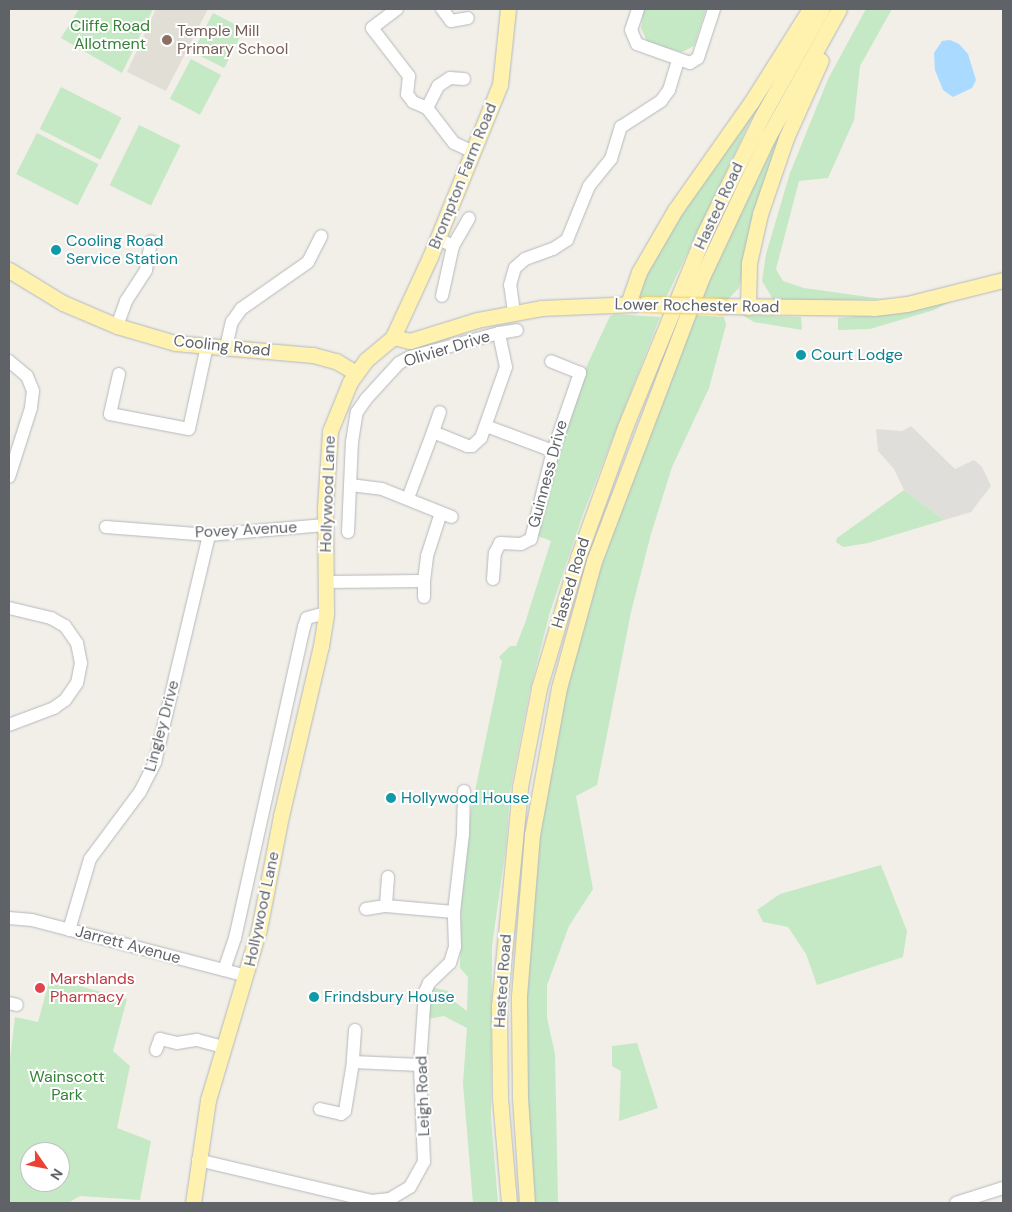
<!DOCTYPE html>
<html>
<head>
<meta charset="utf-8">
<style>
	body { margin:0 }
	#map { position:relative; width:1012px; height:1212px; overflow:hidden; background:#f1efe8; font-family:"DM Sans",sans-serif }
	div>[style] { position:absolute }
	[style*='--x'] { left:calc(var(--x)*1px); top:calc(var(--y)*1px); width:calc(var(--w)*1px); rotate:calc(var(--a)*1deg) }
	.industrial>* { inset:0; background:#e0deda }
	.education>* { inset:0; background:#e1ded6 }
	.green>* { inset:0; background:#c5e8c5; transform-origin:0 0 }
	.water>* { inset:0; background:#aadaff }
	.roads { filter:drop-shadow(0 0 1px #b5b8bc) drop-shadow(0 0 1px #b5b8bc) }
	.minor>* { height:12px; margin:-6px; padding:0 6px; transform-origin:6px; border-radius:6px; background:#fff }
	.major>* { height:15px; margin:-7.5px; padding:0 7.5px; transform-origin:7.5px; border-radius:7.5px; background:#fff2af }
	.bridges { filter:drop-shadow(0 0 1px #f2c960) drop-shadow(0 0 1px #f2c960) }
	.major-bridge>* { height:15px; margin:-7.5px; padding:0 7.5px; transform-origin:7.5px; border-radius:7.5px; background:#fff2af }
	.dots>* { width:14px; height:14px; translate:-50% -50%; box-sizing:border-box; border:2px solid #fff; border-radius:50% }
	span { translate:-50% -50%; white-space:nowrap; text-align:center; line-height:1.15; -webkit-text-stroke:4px #fff; paint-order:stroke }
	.park-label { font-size:16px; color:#348238 }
	.education-label { font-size:16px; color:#785e54 }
	.left { translate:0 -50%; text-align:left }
	.street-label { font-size:16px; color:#5f6368 }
	.culture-label { font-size:16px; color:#0d838f }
	.health-label { font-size:16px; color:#be3a42 }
	.frame { position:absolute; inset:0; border:10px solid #5f6368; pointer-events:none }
	.north { position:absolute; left:20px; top:1142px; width:50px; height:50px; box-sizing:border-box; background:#fff; border:1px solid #bfc1c3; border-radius:50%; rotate:123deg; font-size:14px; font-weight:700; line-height:20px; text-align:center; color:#5f6368 }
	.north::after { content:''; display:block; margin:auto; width:18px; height:22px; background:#ea4335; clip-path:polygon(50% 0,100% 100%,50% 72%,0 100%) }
</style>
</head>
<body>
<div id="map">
	<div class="industrial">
		<div style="clip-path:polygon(911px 426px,955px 469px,974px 460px,982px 467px,991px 486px,971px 512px,944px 520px,904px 490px,894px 469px,878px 451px,876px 429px,902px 431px)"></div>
	</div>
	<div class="education">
		<div style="clip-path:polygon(156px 9px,208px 9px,166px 91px,127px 72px)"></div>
	</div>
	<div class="green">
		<div style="clip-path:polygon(79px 9px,153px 9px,122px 73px,61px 38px)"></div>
		<div style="clip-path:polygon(644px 9px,706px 9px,694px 46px,682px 52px,648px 43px,641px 28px)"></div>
		<div style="clip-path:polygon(866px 9px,892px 9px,860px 66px,854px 120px,828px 178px,799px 181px,776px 269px,783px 281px,804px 288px,883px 299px,774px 301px,762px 281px,766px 254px,790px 173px,828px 79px)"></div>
		<div style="left:213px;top:13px;width:35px;height:44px;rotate:27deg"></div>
		<div style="clip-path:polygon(792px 49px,754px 113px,666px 298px,637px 300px,645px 264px)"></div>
		<div style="left:191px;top:59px;width:34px;height:45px;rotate:28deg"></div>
		<div style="left:61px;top:87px;width:68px;height:47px;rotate:27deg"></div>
		<div style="clip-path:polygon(802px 88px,753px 225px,739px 288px,727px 300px,698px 299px,739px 208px)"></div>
		<div style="left:139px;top:125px;width:46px;height:67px;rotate:26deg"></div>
		<div style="left:37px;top:133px;width:69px;height:46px;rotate:27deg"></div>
		<div style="clip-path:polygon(960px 297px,934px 310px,870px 329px,838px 330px,838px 318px,912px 310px)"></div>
		<div style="clip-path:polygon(615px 314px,660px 317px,583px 514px,550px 612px,529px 694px,510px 792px,506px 846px,492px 946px,491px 1117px,498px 1203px,473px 1203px,463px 1083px,467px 1028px,444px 1016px,428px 1019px,431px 987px,448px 991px,447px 996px,467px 1011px,468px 977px,460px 968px,462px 871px,471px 810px,502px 661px,499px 657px,510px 646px,516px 646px,525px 623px,551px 541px,538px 536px,537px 528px,576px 389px,610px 316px)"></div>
		<div style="clip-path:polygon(692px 315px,724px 317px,726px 325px,709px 388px,672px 467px,651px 534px,631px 612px,597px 785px,576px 796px,593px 889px,569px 926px,547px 985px,547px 1018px,555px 1054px,558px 1203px,530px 1203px,523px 1084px,530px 895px,547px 768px,585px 612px)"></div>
		<div style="clip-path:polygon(742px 315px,801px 317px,802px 330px,754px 322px)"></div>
		<div style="clip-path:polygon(904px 490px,944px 520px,868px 543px,843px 547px,836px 542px,837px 538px)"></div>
		<div style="clip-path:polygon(881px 865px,907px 931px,903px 957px,817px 985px,806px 954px,788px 927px,763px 922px,757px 910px,780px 894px)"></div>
		<div style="clip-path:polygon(evenodd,50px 978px,127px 999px,113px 1051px,130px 1066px,117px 1128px,151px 1141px,140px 1200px,80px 1196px,68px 1203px,9px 1203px,9px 1067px,15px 1017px,38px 1022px,50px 978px,30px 1152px,60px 1152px,60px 1182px,30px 1182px,30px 1152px)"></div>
		<div style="clip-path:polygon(637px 1043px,658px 1108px,619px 1121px,621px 1071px,612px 1066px,612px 1046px)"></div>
	</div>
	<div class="water">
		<div style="clip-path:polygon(950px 40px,959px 44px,968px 54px,976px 80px,972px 88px,953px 97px,943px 90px,935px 70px,934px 53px,942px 41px)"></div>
	</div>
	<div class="roads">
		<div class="minor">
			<div style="--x:397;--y:9;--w:31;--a:143"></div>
			<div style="--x:372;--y:28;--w:61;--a:52.4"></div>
			<div style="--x:409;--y:76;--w:18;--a:96"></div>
			<div style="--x:407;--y:94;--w:10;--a:53"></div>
			<div style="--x:413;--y:102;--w:15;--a:23"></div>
			<div style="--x:427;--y:108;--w:44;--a:52.4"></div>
			<div style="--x:454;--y:143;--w:21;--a:25"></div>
			<div style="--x:442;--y:9;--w:15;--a:53"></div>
			<div style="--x:451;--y:21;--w:17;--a:-10"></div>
			<div style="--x:638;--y:9;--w:22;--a:108"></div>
			<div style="--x:631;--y:30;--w:15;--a:67"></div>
			<div style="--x:637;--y:44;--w:56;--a:19.7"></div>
			<div style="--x:690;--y:63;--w:9;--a:-32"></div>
			<div style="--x:698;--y:58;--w:52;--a:-71.9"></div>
			<div style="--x:427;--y:108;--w:25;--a:-63"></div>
			<div style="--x:438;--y:86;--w:14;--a:-34"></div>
			<div style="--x:450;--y:78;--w:14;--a:4"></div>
			<div style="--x:437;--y:238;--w:18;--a:27"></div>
			<div style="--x:453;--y:246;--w:51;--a:102.4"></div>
			<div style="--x:453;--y:246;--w:32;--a:-60"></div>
			<div style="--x:514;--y:312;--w:27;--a:-98"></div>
			<div style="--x:510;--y:285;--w:18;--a:-74"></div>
			<div style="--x:515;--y:268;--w:13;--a:-42"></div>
			<div style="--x:525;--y:259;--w:30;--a:-20"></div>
			<div style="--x:553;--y:249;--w:17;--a:-33"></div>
			<div style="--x:567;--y:240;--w:58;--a:-67.8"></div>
			<div style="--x:589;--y:186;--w:35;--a:-51"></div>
			<div style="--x:611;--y:159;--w:34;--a:-73"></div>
			<div style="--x:621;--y:127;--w:48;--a:-33"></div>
			<div style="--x:661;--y:101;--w:14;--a:-54"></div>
			<div style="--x:669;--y:90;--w:31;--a:-73"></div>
			<div style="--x:117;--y:326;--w:27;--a:-70"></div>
			<div style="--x:126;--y:301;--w:37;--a:-57"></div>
			<div style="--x:146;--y:270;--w:29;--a:-80"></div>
			<div style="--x:226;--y:347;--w:26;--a:-77"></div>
			<div style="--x:232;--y:322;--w:16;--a:-55"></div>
			<div style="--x:241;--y:309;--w:82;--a:-35"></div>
			<div style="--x:308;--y:262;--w:29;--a:-63"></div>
			<div style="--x:9;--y:361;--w:23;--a:40"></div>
			<div style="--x:27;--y:376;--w:16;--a:68"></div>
			<div style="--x:33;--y:391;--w:17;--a:97"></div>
			<div style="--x:31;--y:408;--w:72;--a:107.7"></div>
			<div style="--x:119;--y:374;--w:41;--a:102.7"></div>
			<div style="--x:110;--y:414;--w:80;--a:10.8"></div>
			<div style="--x:189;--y:429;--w:85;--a:-77.8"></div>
			<div style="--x:486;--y:426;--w:72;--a:20.5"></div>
			<div style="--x:433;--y:432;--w:21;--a:-71"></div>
			<div style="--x:350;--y:485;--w:32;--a:7"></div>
			<div style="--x:382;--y:489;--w:75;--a:21.8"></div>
			<div style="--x:408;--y:498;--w:71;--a:-69.3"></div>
			<div style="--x:433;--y:432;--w:37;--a:22"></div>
			<div style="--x:467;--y:446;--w:5;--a:0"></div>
			<div style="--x:472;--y:446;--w:12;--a:-42"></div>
			<div style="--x:481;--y:438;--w:75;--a:-70.6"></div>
			<div style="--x:506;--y:367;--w:35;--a:-102"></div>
			<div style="--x:499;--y:333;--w:18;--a:-9"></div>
			<div style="--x:106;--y:527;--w:103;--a:4.4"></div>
			<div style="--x:209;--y:535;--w:116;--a:-4.9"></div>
			<div style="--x:348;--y:532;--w:90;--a:-87.5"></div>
			<div style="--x:352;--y:442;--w:30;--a:-81"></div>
			<div style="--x:357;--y:412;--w:16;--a:-55"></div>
			<div style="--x:366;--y:399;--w:49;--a:-47.5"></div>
			<div style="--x:399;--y:363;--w:13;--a:-29"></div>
			<div style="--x:410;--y:357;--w:92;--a:-15.1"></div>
			<div style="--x:493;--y:579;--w:26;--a:-86"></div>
			<div style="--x:495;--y:553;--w:11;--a:-63"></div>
			<div style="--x:500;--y:543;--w:21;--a:3"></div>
			<div style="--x:521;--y:544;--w:11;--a:-27"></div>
			<div style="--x:531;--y:539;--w:91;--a:-76"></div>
			<div style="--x:553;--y:451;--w:83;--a:-70.9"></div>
			<div style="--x:580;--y:373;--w:31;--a:-158"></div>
			<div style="--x:424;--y:581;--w:16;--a:90"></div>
			<div style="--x:326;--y:582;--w:98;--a:-0.6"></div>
			<div style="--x:424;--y:581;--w:25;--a:-83"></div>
			<div style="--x:427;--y:556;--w:45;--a:-72"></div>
			<div style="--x:9;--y:608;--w:43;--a:13.4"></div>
			<div style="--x:51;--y:618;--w:16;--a:30"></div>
			<div style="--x:65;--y:626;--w:21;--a:55"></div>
			<div style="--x:77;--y:643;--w:20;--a:79"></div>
			<div style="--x:81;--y:663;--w:20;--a:101"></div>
			<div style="--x:77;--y:683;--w:21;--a:125"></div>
			<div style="--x:65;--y:700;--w:14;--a:144"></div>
			<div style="--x:54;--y:708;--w:48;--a:159.3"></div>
			<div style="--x:388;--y:877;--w:29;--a:94"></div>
			<div style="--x:386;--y:906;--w:68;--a:5"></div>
			<div style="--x:366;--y:909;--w:20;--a:-9"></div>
			<div style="--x:9;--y:918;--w:23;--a:5"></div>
			<div style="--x:32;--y:920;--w:222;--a:14.6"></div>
			<div style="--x:69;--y:930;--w:74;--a:-73.5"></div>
			<div style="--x:90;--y:859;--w:84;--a:-53.3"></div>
			<div style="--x:140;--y:792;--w:34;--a:-63"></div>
			<div style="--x:155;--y:762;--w:233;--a:-76.6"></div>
			<div style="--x:224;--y:970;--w:34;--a:-71"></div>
			<div style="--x:235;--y:938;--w:319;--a:-77.5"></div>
			<div style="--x:304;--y:627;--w:9;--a:-72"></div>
			<div style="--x:307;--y:618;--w:20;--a:-15"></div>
			<div style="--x:9;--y:1003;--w:8;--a:14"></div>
			<div style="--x:355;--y:1030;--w:32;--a:94"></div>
			<div style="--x:353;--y:1062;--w:67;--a:2.6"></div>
			<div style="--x:156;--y:1050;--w:12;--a:-70"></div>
			<div style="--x:160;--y:1039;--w:17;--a:13"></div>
			<div style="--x:177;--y:1043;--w:20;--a:-9"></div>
			<div style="--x:197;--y:1040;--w:27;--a:15"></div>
			<div style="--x:320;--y:1109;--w:22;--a:13"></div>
			<div style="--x:341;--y:1114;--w:5;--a:-37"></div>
			<div style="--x:345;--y:1111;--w:50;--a:-80.7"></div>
			<div style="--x:198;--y:1160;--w:178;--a:13.3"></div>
			<div style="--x:371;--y:1201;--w:19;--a:-6"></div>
			<div style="--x:390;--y:1199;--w:23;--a:-31"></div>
			<div style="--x:410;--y:1187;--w:29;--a:-61"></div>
			<div style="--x:424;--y:1162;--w:97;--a:-92.4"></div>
			<div style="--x:420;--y:1065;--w:73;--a:-86.1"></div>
			<div style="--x:425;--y:992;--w:10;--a:-66"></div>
			<div style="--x:429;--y:983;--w:29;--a:-44"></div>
			<div style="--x:450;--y:963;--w:17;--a:-73"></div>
			<div style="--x:455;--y:947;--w:35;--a:-92"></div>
			<div style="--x:454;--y:912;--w:79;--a:-83.4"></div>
			<div style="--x:463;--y:834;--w:43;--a:-88.7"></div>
			<div style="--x:956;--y:1203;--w:49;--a:-17.7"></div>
		</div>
		<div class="major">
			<div style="--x:9;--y:270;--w:63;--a:31.4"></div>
			<div style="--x:63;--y:303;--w:59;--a:23.1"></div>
			<div style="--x:117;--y:326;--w:60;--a:16.3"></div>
			<div style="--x:175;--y:343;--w:139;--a:5"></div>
			<div style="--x:313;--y:355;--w:24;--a:15"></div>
			<div style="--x:336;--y:361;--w:23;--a:31"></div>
			<div style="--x:628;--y:304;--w:34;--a:-71"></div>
			<div style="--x:639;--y:272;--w:72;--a:-59.9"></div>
			<div style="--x:675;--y:210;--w:133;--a:-54.8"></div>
			<div style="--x:752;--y:101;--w:109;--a:-57.8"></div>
			<div style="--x:721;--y:306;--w:153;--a:0.7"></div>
			<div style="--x:874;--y:308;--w:33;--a:-7"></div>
			<div style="--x:907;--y:304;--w:99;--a:-14"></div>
			<div style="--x:748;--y:307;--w:44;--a:-88.7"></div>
			<div style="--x:749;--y:263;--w:50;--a:-77.3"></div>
			<div style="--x:760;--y:214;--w:80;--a:-71.1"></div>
			<div style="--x:786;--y:138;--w:85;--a:-65.8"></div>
			<div style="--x:393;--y:337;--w:17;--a:13"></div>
			<div style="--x:410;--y:341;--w:70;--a:-17.4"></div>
			<div style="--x:477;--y:320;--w:65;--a:-10.6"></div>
			<div style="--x:541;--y:308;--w:95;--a:-2.4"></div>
			<div style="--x:193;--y:1203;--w:104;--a:-81.7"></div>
			<div style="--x:208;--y:1100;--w:178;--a:-73.4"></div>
			<div style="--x:259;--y:929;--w:115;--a:-79"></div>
			<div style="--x:281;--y:816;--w:175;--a:-76.8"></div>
			<div style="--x:321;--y:646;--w:33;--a:-81"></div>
			<div style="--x:326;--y:613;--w:105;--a:-90.5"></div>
			<div style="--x:325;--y:508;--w:77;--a:-86.3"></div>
			<div style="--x:330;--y:431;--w:53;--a:-67.8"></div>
			<div style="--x:350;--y:382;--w:27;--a:-54"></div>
			<div style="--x:366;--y:360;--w:35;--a:-40"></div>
			<div style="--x:393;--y:337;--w:88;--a:-65.2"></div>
			<div style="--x:430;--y:257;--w:186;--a:-67.9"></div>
			<div style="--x:500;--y:85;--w:76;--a:-84"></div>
			<div style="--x:509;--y:1203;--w:105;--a:-94.9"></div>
			<div style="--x:500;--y:1098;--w:92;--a:-90.6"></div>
			<div style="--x:499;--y:1006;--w:220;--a:-84.5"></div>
			<div style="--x:520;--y:787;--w:101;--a:-79.1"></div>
			<div style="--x:539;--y:688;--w:137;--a:-73.4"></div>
			<div style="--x:578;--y:557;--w:138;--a:-70.1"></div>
			<div style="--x:625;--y:427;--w:209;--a:-67.7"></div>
			<div style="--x:704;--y:234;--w:129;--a:-63.8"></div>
			<div style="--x:761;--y:118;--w:125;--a:-60.8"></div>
			<div style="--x:527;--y:1203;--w:105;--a:-93.8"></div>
			<div style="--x:520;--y:1098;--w:102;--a:-90.6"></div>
			<div style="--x:519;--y:996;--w:162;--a:-85.4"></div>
			<div style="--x:532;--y:835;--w:149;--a:-79.6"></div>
			<div style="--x:559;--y:688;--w:132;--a:-74.6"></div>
			<div style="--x:594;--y:561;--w:304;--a:-69.2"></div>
			<div style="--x:702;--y:277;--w:155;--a:-64.8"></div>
			<div style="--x:768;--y:137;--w:146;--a:-61"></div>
		</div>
	</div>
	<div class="bridges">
		<div class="major-bridge">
			<div style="--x:645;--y:304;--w:76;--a:1.5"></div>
		</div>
	</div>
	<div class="dots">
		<div style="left:167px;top:40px;background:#8d6e63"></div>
		<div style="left:56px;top:250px;background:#0f9aa8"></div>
		<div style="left:801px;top:355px;background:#0f9aa8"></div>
		<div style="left:391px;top:798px;background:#0f9aa8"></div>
		<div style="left:40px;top:988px;background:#e0444e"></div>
		<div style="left:314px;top:997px;background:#0f9aa8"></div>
	</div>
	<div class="park-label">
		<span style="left:110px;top:35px">Cliffe Road<br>Allotment</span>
		<span style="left:67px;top:1086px">Wainscott<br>Park</span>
	</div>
	<div class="education-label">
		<span class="left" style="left:177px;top:40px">Temple Mill<br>Primary School</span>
	</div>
	<div class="street-label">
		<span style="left:463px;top:176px;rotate:-68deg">Brompton Farm Road</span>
		<span style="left:719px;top:206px;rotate:-65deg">Hasted Road</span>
		<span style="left:697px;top:306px;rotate:1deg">Lower Rochester Road</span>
		<span style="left:222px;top:346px;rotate:6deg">Cooling Road</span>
		<span style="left:447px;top:349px;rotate:-17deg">Olivier Drive</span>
		<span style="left:548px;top:474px;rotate:-75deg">Guinness Drive</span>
		<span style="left:328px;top:494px;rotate:-88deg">Hollywood Lane</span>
		<span style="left:246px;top:530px;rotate:-3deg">Povey Avenue</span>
		<span style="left:571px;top:583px;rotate:-73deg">Hasted Road</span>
		<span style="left:162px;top:726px;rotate:-75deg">Lingley Drive</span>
		<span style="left:262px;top:909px;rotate:-78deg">Hollywood Lane</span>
		<span style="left:128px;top:945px;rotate:15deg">Jarrett Avenue</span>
		<span style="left:503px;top:981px;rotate:-86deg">Hasted Road</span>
		<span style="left:423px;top:1096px;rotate:-92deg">Leigh Road</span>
	</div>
	<div class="culture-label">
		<span class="left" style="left:66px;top:250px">Cooling Road<br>Service Station</span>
		<span class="left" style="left:811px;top:355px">Court Lodge</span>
		<span class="left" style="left:401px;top:798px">Hollywood House</span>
		<span class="left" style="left:324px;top:997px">Frindsbury House</span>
	</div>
	<div class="health-label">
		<span class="left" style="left:50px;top:988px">Marshlands<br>Pharmacy</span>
	</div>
	<div class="frame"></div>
	<div class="north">N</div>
</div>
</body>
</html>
